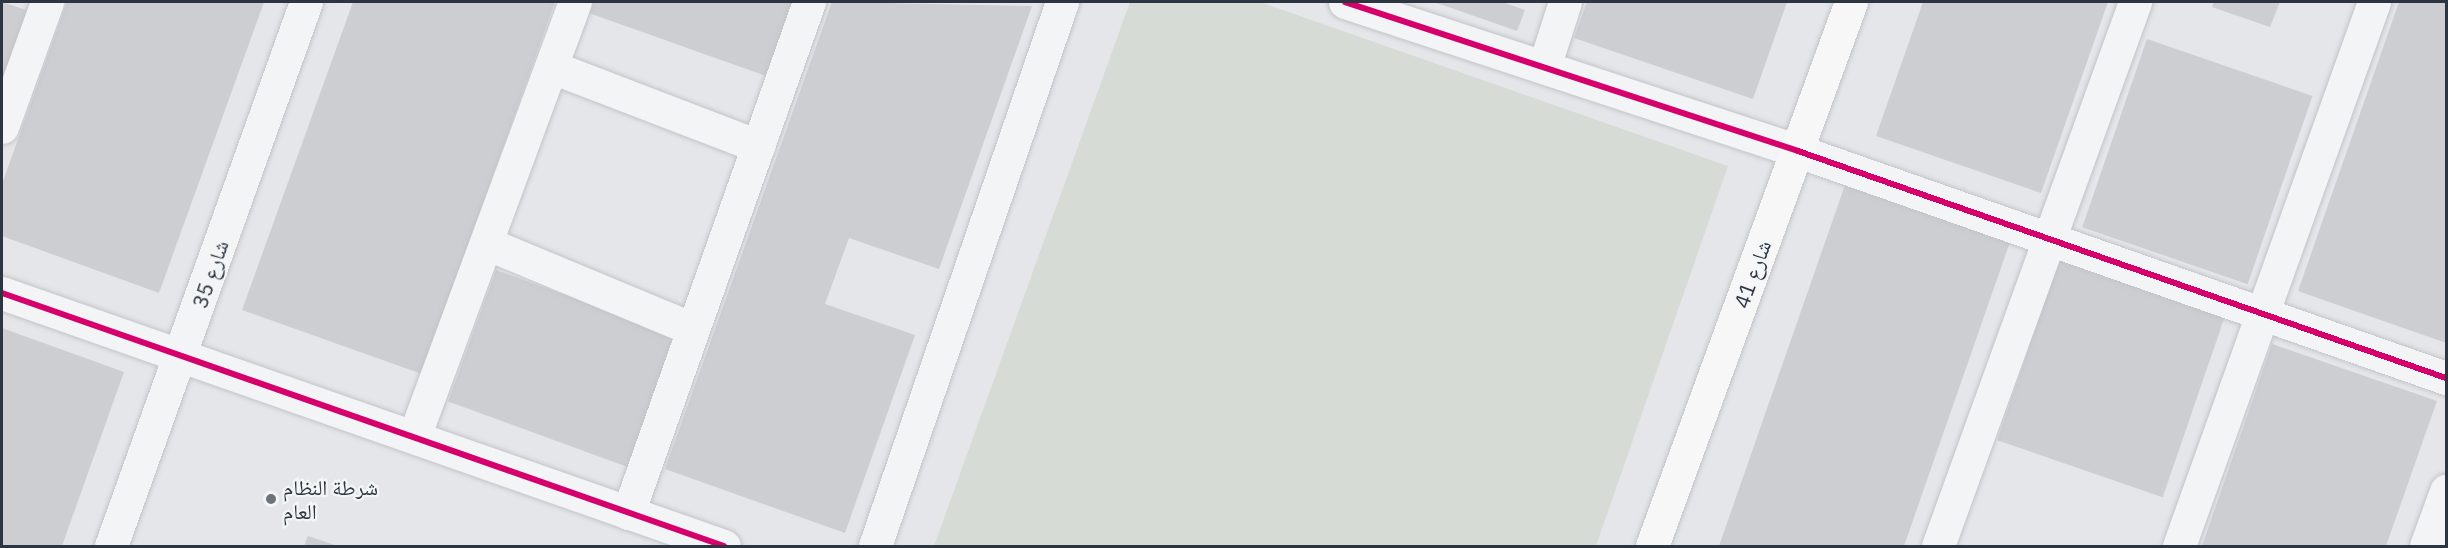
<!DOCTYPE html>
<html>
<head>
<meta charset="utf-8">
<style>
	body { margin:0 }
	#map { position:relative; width:2448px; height:548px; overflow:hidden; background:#e4e6e9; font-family:"IBM Plex Sans","Noto Naskh Arabic",sans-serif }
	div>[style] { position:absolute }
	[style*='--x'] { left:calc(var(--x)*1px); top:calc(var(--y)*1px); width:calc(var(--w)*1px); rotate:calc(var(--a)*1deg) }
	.green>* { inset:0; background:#d6dcd5 }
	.building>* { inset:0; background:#cdced1; transform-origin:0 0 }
	.roads { filter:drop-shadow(0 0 2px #c2c4c7) drop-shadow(0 0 2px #c2c4c7) }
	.minor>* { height:33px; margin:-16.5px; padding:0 16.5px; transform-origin:16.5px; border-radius:16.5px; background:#f3f4f5 }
	.major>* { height:33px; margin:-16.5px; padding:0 16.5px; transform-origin:16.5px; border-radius:16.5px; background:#f7f7f7 }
	.cycleway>* { height:6px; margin:-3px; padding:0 3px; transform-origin:3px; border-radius:3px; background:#d6006c }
	.dots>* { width:16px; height:16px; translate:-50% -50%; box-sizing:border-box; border:3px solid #f3f5f7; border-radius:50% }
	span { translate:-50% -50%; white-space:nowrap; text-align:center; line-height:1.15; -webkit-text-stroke:4.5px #f3f5f7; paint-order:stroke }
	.street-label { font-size:21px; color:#2c3540 }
	.poi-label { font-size:21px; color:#2c3540 }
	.left { translate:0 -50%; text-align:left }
	.frame { position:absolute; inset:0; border:3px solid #2c3540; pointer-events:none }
</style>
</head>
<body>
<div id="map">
	<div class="green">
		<div style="clip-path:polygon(1130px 2px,1260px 2px,1728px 166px,1596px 546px,934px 546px)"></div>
	</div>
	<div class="building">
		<div style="clip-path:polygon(2px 2px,29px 11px,2px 87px)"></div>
		<div style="clip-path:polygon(67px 2px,264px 2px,159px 293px,2px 236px,2px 184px)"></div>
		<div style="clip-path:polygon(353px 2px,555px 2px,422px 374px,242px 310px)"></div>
		<div style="clip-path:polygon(590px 2px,793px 2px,766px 76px,586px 12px)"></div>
		<div style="clip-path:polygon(832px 2px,1032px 6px,939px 269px,849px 238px,825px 304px,915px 335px,845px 533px,665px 469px)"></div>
		<div style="clip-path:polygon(1434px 2px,1502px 2px,1525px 10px,1517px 31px)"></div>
		<div style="clip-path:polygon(1587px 2px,1787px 2px,1753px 99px,1574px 38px)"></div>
		<div style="clip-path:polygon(1923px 2px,2108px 2px,2041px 193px,1876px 136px)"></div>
		<div style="clip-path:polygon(2214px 2px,2280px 2px,2270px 27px,2212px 7px)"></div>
		<div style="clip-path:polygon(2399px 2px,2446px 2px,2446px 343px,2298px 291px)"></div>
		<div style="left:2147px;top:39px;width:175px;height:199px;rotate:19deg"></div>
		<div style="clip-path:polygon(1845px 185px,2010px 242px,1904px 546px,1719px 546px)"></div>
		<div style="left:2062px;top:252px;width:175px;height:199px;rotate:19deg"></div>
		<div style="left:496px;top:270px;width:191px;height:140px;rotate:20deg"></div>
		<div style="clip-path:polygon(2px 328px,124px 372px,62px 546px,2px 546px)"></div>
		<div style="clip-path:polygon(2272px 344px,2437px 401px,2386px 546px,2202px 546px)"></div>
		<div style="clip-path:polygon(308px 536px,338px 546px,304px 546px)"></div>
	</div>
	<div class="roads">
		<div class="minor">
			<div style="--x:1345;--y:2;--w:477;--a:18.2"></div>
			<div style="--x:1798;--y:151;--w:687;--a:19.31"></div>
			<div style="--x:552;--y:67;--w:221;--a:21"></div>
			<div style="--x:1544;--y:67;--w:68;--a:-72.1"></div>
			<div style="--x:2;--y:127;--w:133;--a:-70.2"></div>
			<div style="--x:486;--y:243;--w:224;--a:22.6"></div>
			<div style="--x:2;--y:293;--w:765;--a:19.31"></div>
			<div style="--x:415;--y:434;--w:461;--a:-69.7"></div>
			<div style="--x:628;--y:513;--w:542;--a:-70.5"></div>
			<div style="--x:111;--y:546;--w:578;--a:-70.28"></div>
			<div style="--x:875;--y:546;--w:575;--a:-71.03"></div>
			<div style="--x:1938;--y:546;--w:579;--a:-70.09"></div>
			<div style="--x:2179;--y:546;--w:578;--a:-70.28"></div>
			<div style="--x:2426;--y:546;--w:59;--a:-70"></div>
		</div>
		<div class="major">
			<div style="--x:1652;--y:546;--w:579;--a:-69.91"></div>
		</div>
	</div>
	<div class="cycleway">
		<div style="--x:1345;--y:2;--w:477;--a:18.2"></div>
		<div style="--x:1798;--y:151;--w:687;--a:19.31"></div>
		<div style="--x:2;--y:293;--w:765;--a:19.31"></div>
	</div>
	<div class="dots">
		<div style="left:271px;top:499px;background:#6c737b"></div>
	</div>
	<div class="street-label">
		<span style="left:210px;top:274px;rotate:-71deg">شارع 35</span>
		<span style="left:1752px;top:274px;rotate:-70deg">شارع 41</span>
	</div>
	<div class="poi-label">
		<span class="left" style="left:283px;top:499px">شرطة النظام<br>العام</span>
	</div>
	<div class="frame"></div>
</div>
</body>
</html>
